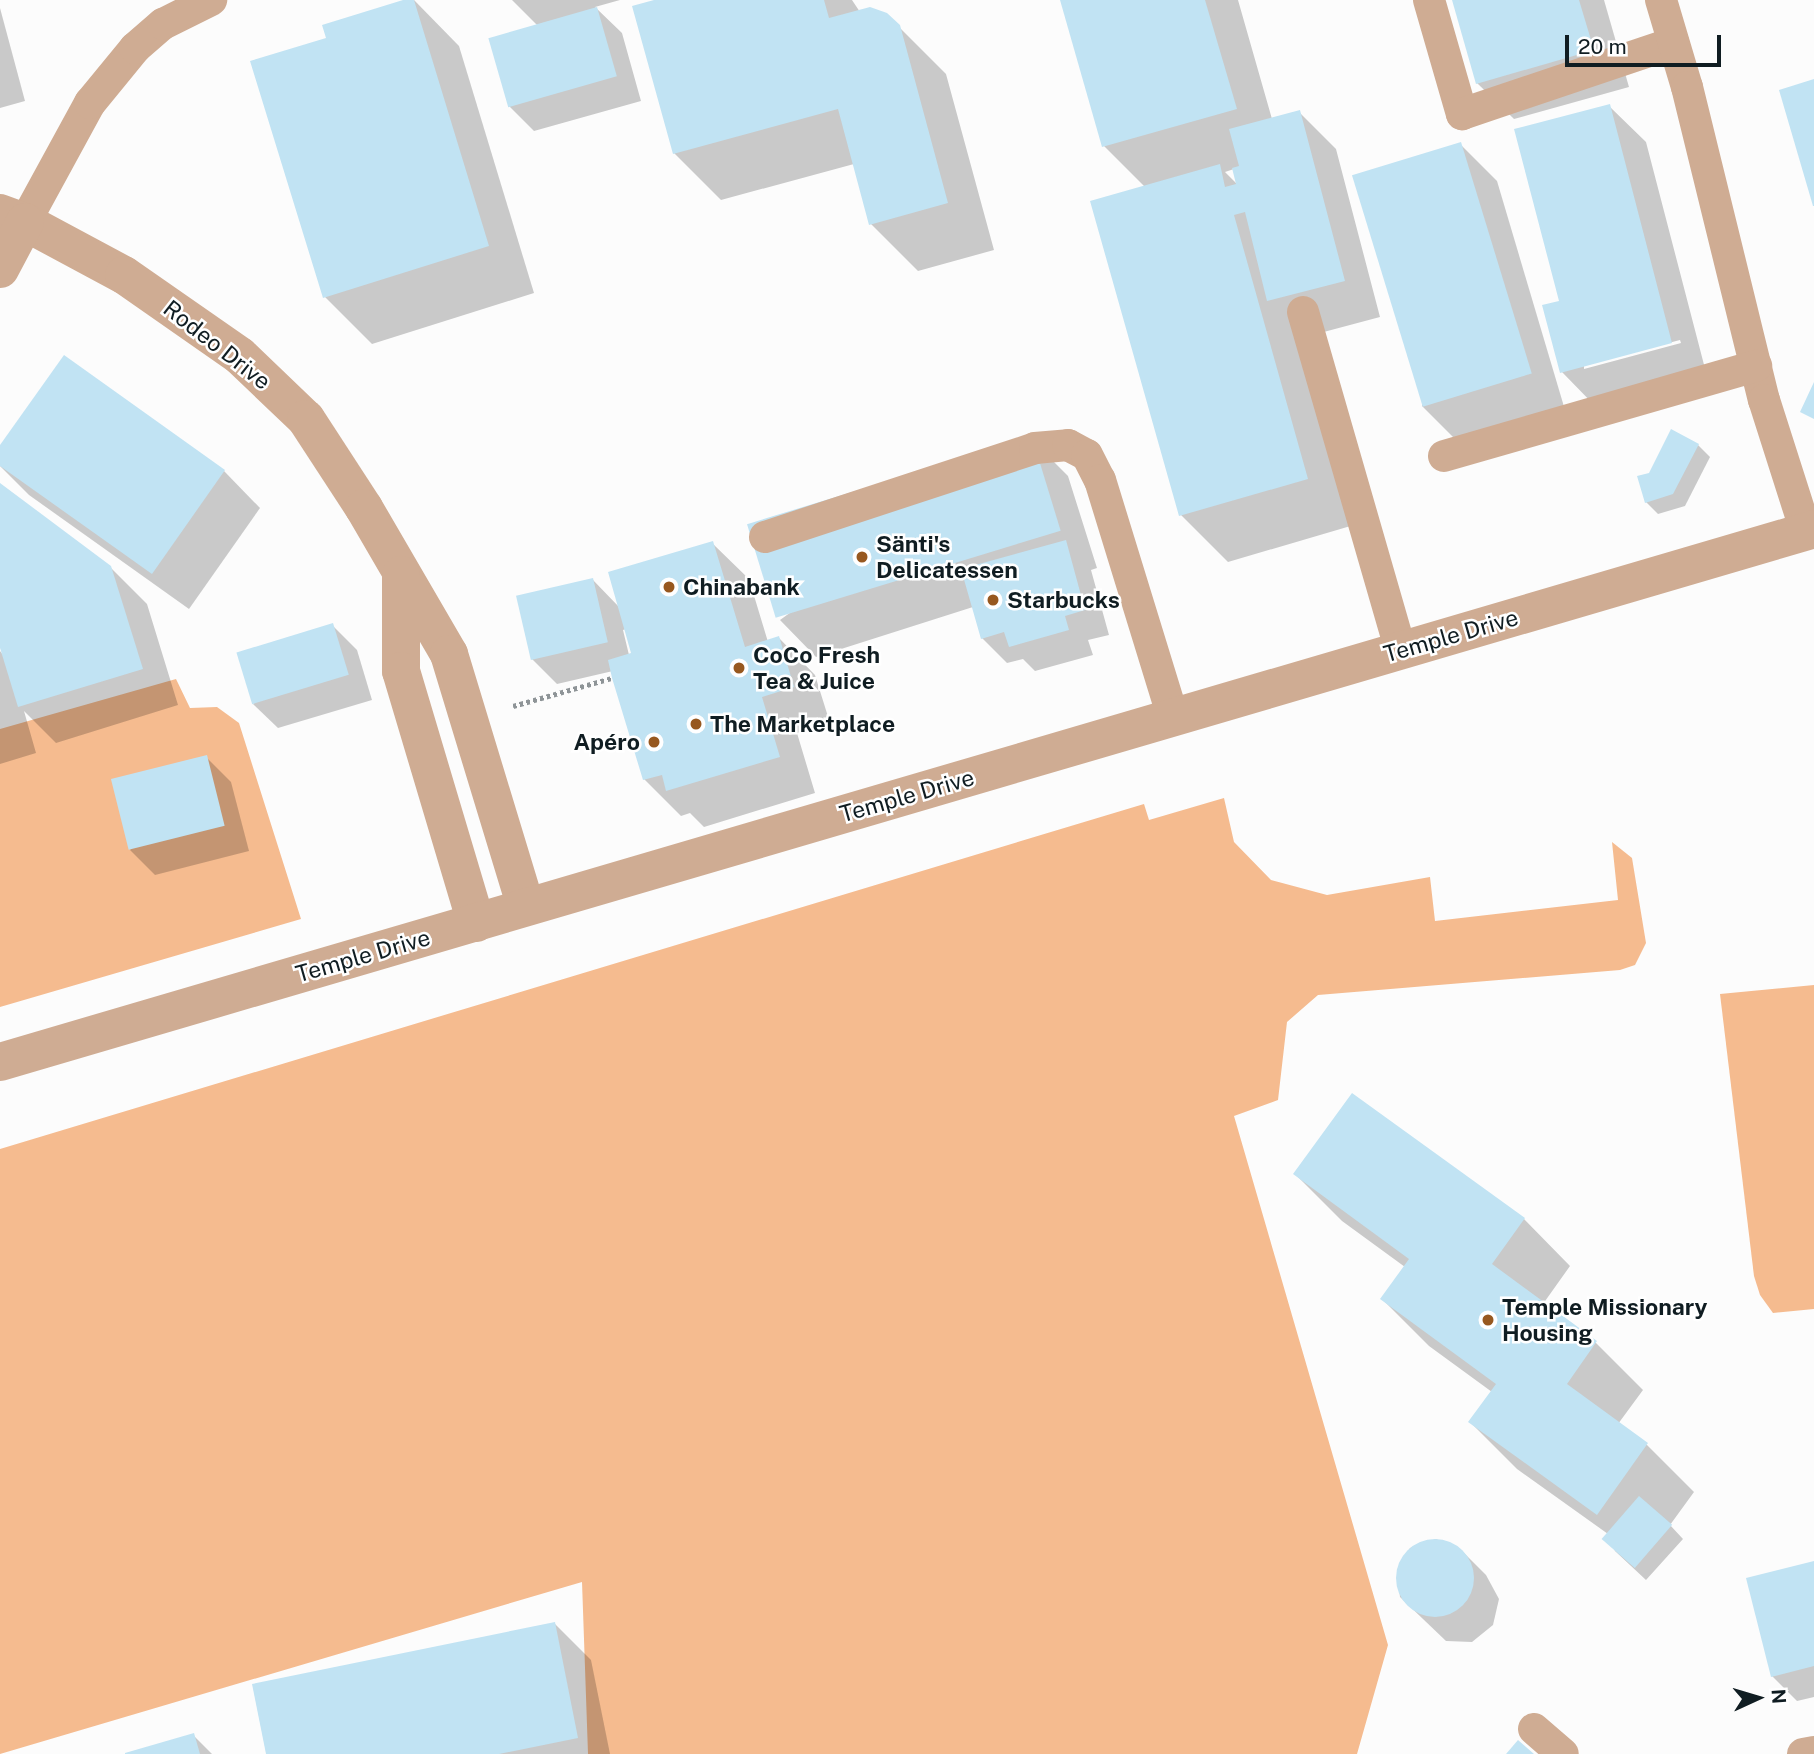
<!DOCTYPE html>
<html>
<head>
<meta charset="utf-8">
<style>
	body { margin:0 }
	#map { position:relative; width:1814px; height:1754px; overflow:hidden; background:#fcfcfc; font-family:"Public Sans",sans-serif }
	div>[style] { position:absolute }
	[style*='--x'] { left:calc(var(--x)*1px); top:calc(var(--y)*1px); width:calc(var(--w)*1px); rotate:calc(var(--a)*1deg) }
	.green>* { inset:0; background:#f5bb8f }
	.shadow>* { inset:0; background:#0003 }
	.building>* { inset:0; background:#c1e3f3; transform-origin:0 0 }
	.round { border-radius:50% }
	.path>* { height:4.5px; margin-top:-2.25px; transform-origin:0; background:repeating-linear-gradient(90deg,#8e9497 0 3.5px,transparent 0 7px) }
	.service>* { height:32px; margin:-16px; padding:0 16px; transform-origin:16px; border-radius:16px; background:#cfac93 }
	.minor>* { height:38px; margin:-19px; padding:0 19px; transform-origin:19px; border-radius:19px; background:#cfac93 }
	.tertiary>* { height:38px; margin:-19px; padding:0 19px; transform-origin:19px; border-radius:19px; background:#cfac93 }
	.dots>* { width:19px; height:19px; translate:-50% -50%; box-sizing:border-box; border:4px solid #fff; border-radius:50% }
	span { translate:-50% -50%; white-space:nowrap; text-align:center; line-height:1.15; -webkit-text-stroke:5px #fff; paint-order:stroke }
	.street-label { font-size:23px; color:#101d22 }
	.poi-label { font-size:23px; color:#101d22; font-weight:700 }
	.left { translate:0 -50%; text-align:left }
	.right { translate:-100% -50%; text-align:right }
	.north { position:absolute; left:1723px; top:1663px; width:70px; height:70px; -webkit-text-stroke:5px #fff; paint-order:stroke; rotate:86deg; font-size:19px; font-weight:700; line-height:28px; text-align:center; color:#101d22 }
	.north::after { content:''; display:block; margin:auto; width:24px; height:32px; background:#101d22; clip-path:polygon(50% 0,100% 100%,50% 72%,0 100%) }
	.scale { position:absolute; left:1565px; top:35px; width:156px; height:32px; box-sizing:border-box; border:4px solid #101d22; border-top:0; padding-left:9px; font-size:21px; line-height:24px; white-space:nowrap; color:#101d22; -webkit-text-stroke:5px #fff; paint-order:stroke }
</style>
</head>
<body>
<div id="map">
	<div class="green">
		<div style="clip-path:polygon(176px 679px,190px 708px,217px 707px,239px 723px,301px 919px,0 1007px,0 729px)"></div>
		<div style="clip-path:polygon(1224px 798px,1234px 842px,1271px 880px,1327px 895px,1430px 877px,1435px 921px,1618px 900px,1612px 842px,1632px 858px,1646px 943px,1635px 965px,1620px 970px,1318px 995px,1287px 1022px,1278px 1100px,1234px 1116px,1388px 1645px,1357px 1754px,588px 1754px,582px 1582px,0 1754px,0 1149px,1144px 804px,1149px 820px)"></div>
		<div style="clip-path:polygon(1814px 985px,1814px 1309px,1773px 1313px,1760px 1295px,1754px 1276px,1720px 994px)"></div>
	</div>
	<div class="shadow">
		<div style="clip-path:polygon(409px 0,414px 0,459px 46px,534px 293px,372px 344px,325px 297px,328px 39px)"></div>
		<div style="clip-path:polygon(512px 0,620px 0,595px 7px,622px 33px,641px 101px,534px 131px,509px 106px,537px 25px)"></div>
		<div style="clip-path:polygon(661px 0,852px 0,860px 12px,886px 14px,946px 74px,994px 250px,918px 271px,871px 224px,854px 164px,721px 200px,674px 153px)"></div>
		<div style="clip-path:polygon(evenodd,1062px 0,1238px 0,1272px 119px,1299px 112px,1336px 149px,1380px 317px,1305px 337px,1354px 525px,1228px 562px,1181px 515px,1145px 187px,1104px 146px,1062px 0,1234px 169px,1238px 185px,1225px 172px,1234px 169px)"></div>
		<div style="clip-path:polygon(1453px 0,1604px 0,1629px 87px,1514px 119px,1477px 83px)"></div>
		<div style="clip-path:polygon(0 8px,25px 101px,0 108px)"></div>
		<div style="clip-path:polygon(evenodd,1609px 106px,1646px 142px,1708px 380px,1598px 409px,1562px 372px,1561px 302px,1609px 106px,1680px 340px,1681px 343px,1584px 369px,1584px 365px,1680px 340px)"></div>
		<div style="clip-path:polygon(1460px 144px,1497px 181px,1565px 410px,1458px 442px,1422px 406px)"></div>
		<div style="clip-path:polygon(1031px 439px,1068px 476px,1097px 568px,1091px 570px,1109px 635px,1088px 640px,1093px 655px,1035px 671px,1023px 659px,1007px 663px,982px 638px,973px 607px,816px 657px,780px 620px)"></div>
		<div style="clip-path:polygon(1698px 445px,1710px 457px,1685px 506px,1658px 514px,1646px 502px,1651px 474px)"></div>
		<div style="clip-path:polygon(0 448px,224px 471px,260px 508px,189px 609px,29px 495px,0 466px)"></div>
		<div style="clip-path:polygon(0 485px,110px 567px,147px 604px,178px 705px,56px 743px,24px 711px,36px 753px,0 764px,0 651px,4px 656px,0 642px)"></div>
		<div style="clip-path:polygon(evenodd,712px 543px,749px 579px,768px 642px,779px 638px,815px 675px,830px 723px,797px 733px,815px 793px,704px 827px,690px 813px,681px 816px,644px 779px,613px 671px,557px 684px,532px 659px,593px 580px,620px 608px,712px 543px,626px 629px,634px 654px,629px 655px,623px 630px,626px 629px)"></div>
		<div style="clip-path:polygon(332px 625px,357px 650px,372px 700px,278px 728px,253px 704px)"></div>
		<div style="clip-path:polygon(206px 757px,231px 782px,249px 851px,155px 875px,130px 850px)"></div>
		<div style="clip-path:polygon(1295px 1174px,1524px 1219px,1570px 1266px,1543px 1304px,1596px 1343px,1643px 1390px,1618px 1424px,1647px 1445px,1694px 1492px,1670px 1525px,1683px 1539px,1646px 1580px,1615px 1551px,1608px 1534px,1517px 1469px,1470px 1422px,1492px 1392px,1429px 1346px,1382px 1299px,1405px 1267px,1342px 1221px)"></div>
		<div style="clip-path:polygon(1436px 1539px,1461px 1550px,1486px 1575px,1499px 1599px,1493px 1625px,1472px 1642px,1446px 1641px,1400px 1597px,1397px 1570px,1410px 1548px)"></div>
		<div style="clip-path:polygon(1814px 1563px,1814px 1697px,1797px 1701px,1772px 1676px)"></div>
		<div style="clip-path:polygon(555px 1624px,591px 1660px,610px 1754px,268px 1754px)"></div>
		<div style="clip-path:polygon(193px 1735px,212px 1754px,129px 1754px)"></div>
	</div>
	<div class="building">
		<div style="clip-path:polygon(403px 0,414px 0,489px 246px,323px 298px,250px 61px,326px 38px,322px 25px)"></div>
		<div style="clip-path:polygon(654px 0,824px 0,829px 18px,870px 7px,887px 13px,900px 25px,948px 203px,869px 225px,838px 109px,673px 154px,632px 6px)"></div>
		<div style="clip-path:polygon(1060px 0,1205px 0,1237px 109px,1102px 147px)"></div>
		<div style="clip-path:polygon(1452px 0,1579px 0,1594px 50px,1476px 84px)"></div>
		<div style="left:597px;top:7px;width:72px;height:113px;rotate:74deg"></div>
		<div style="clip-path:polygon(1814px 79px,1814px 206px,1813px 206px,1779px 90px)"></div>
		<div style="clip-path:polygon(1610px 104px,1672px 343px,1560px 373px,1542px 305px,1559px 301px,1514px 129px)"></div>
		<div style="clip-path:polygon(1300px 110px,1345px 281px,1267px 301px,1245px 212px,1234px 215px,1308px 479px,1179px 516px,1090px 201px,1220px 164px,1225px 187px,1236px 184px,1232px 168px,1239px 166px,1229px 129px)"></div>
		<div style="left:1461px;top:142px;width:242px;height:114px;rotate:73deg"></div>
		<div style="clip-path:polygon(64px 355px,225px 470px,152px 574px,0 466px,0 445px)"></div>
		<div style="clip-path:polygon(1814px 382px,1814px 419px,1800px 412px)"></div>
		<div style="clip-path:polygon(1671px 429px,1699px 444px,1673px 494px,1645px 503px,1637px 476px,1649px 473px)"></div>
		<div style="left:1032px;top:437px;width:98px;height:298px;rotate:73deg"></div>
		<div style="clip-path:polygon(0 483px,111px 566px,143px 669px,18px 707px,0 648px)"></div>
		<div style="clip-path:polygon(1066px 540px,1085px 610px,1065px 616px,1069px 630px,1009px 647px,1004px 632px,981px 639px,961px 569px)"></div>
		<div style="clip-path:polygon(713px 541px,745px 647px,779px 636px,794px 687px,762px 697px,780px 757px,666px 791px,662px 775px,643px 780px,612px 678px,608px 660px,631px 653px,608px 572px)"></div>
		<div style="left:593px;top:578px;width:66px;height:79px;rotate:77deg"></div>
		<div style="left:333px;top:623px;width:54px;height:101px;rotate:73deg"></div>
		<div style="left:207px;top:755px;width:73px;height:99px;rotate:76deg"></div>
		<div style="clip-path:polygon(1352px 1093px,1525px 1218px,1492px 1264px,1597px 1341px,1567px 1384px,1648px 1443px,1597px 1515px,1468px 1422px,1496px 1384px,1380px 1299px,1409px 1259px,1293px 1174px)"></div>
		<div style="left:1639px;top:1496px;width:44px;height:57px;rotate:41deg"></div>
		<div class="round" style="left:1396px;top:1539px;width:78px;height:78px"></div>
		<div style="clip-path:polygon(1814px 1561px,1814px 1666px,1771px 1677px,1746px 1578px)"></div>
		<div style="clip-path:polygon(555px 1622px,578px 1738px,499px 1754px,266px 1754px,252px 1684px)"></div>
		<div style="clip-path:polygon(194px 1733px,200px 1754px,125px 1754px,125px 1753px)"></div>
		<div style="clip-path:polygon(1518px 1740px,1534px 1754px,1506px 1754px)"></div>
	</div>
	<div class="path">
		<div style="--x:513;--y:706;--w:103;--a:-15.8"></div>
	</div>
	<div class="service">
		<div style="--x:1429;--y:0;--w:119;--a:73.9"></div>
		<div style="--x:1462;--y:114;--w:223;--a:-18.6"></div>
		<div style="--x:1661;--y:0;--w:91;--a:73.4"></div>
		<div style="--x:1687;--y:87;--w:322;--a:76.2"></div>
		<div style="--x:1764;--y:400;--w:139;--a:72.3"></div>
		<div style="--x:25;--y:222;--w:136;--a:-61.4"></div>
		<div style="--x:90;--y:103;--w:71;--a:-50.7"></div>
		<div style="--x:135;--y:48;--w:37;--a:-41"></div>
		<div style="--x:163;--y:24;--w:54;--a:-26.6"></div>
		<div style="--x:1303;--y:312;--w:353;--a:73.9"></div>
		<div style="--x:1444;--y:456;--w:325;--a:-16.1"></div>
		<div style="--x:765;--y:537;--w:284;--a:-18.2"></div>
		<div style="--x:1035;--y:448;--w:33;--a:-5"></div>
		<div style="--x:1068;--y:445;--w:21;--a:28"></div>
		<div style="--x:1087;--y:455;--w:28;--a:63"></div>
		<div style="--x:1100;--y:480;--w:249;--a:72.9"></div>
		<div style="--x:1534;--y:1729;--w:38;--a:41"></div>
		<div style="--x:1803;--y:1754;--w:11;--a:-10"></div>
	</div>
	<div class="minor">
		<div style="--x:0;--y:213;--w:27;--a:20"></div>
		<div style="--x:25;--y:222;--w:112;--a:28.2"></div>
		<div style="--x:124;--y:275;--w:141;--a:34.9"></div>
		<div style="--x:240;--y:356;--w:91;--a:43.7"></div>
		<div style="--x:306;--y:419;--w:106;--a:56.9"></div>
		<div style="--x:364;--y:508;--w:169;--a:59.8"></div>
		<div style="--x:449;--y:654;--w:264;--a:73.1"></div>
		<div style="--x:0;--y:269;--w:53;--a:-62"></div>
		<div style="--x:401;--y:575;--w:96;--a:90"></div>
		<div style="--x:401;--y:671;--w:263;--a:73.4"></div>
	</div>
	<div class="tertiary">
		<div style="--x:0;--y:1062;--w:1891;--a:-16.37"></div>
	</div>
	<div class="dots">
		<div style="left:862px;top:557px;background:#97581f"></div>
		<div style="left:669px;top:587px;background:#97581f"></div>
		<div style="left:993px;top:600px;background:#97581f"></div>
		<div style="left:739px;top:668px;background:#97581f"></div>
		<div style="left:696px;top:724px;background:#97581f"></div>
		<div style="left:654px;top:742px;background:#97581f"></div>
		<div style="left:1488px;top:1320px;background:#97581f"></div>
	</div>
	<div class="street-label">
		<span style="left:217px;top:345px;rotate:38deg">Rodeo Drive</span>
		<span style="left:1451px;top:636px;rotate:-16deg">Temple Drive</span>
		<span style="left:907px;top:796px;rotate:-16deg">Temple Drive</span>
		<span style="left:363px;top:956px;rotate:-16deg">Temple Drive</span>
	</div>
	<div class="poi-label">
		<span class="left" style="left:876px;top:557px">Sänti's<br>Delicatessen</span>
		<span class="left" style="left:683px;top:587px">Chinabank</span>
		<span class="left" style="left:1007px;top:600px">Starbucks</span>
		<span class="left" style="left:753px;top:668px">CoCo Fresh<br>Tea &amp; Juice</span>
		<span class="left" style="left:710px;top:724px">The Marketplace</span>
		<span class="right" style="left:640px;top:742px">Apéro</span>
		<span class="left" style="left:1502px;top:1320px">Temple Missionary<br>Housing</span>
	</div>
	<div class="north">N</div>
	<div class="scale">20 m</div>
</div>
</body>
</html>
